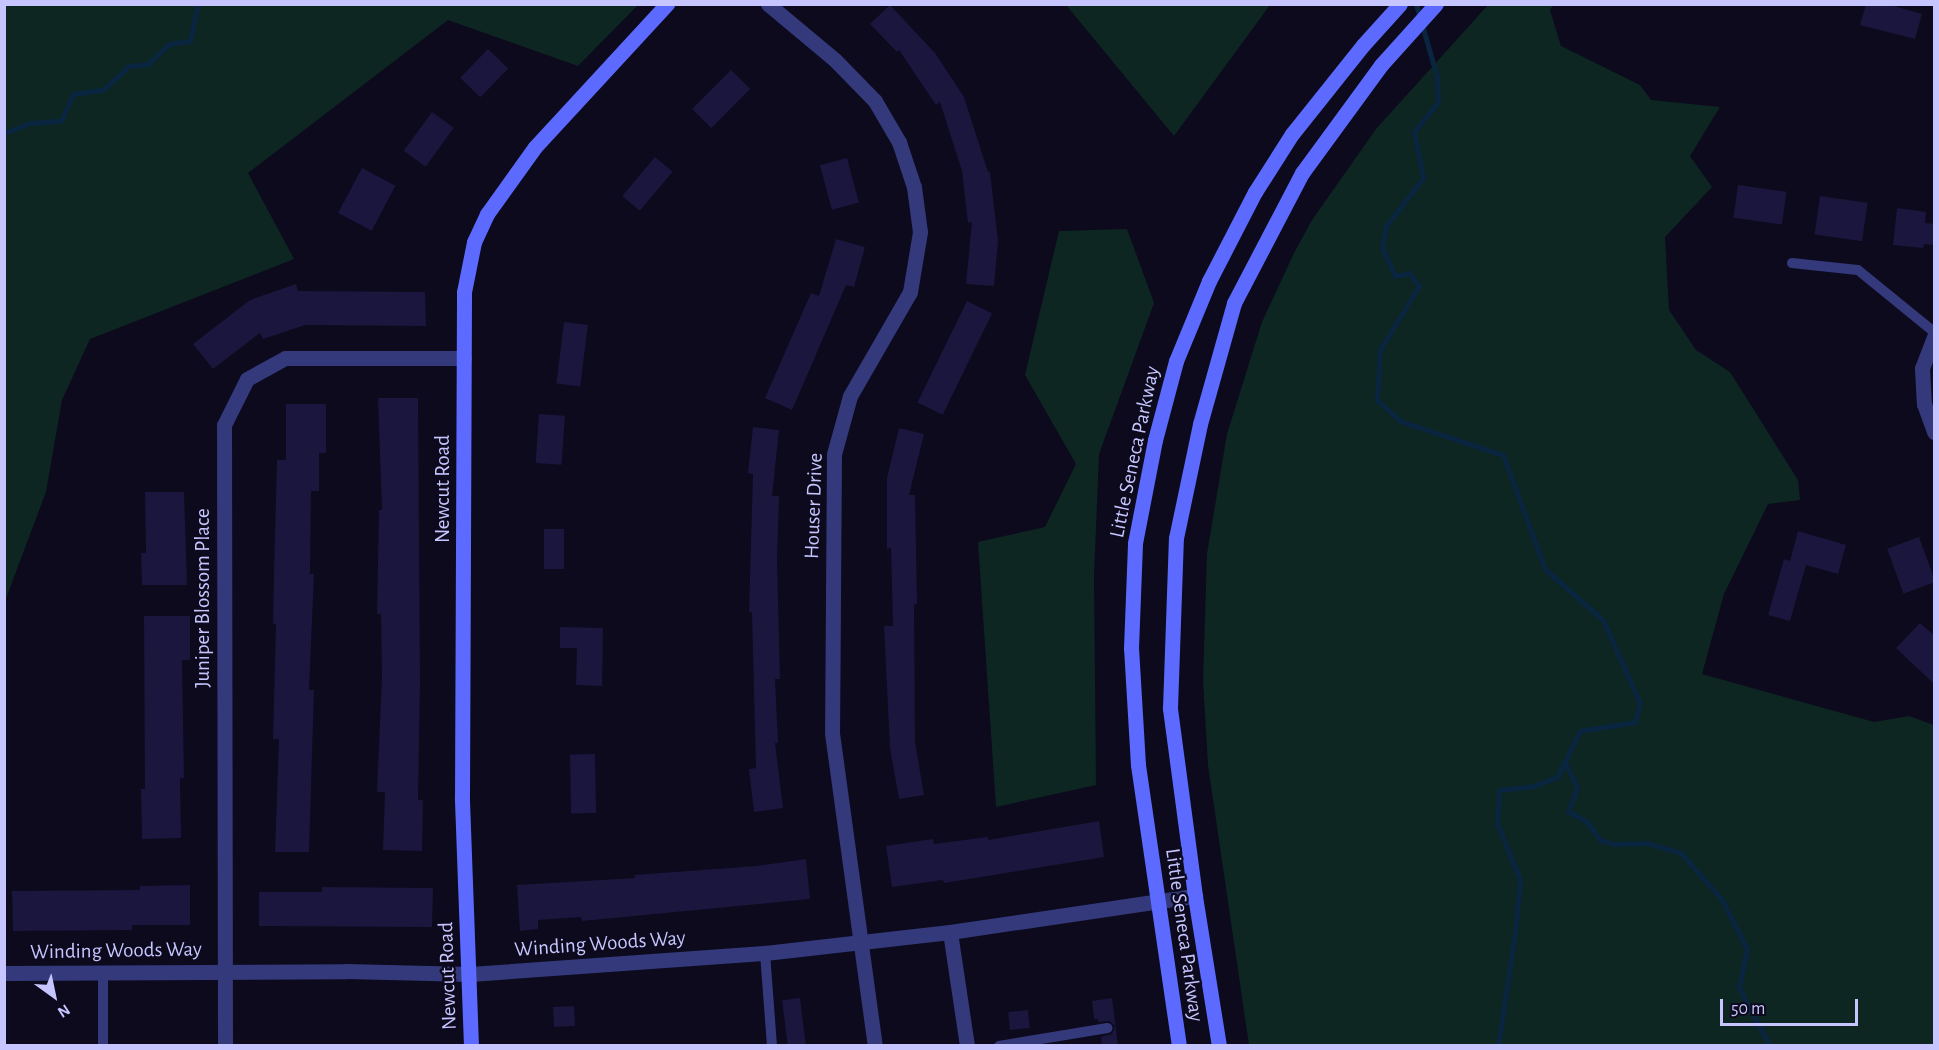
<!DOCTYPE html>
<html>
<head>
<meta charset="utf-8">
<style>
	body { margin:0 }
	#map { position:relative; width:1939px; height:1050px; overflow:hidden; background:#0c0a1c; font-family:"Alegreya Sans",sans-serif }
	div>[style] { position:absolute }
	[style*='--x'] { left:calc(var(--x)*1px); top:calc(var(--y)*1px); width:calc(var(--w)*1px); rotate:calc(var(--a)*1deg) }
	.green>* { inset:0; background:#0d2622 }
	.stream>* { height:5px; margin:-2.5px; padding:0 2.5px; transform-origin:2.5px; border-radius:2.5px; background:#0a2540 }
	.building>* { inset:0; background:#1a163d; transform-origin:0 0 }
	.lane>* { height:10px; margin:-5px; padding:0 5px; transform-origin:5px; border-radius:5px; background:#34397c }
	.street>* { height:15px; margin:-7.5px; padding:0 7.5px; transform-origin:7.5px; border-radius:7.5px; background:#34397c }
	.secondary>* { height:15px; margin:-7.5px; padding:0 7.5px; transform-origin:7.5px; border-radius:7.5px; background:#5c6aff }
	span { translate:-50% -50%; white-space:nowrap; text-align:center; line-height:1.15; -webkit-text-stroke:4.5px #0c0a1c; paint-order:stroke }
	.street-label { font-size:21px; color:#c6c5ff }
	.frame { position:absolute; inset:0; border:6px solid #c6c5ff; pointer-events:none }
	.north { position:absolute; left:24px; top:966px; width:60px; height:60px; -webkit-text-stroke:4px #0c0a1c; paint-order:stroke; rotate:147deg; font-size:16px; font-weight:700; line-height:24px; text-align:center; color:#c6c5ff }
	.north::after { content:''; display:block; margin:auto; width:21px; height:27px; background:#c6c5ff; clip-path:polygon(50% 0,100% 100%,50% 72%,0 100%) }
	.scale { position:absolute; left:1720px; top:999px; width:138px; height:27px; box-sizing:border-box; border:3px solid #c6c5ff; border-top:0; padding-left:8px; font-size:18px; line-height:21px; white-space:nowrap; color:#c6c5ff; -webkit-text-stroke:4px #0c0a1c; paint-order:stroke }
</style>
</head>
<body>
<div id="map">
	<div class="green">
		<div style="clip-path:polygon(5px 4px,638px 4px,638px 5px,578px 66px,448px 20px,248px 173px,294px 259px,90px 339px,62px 400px,46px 492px,5px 601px)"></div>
		<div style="clip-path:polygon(1066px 5px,1270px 5px,1174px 136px)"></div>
		<div style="clip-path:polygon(1488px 5px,1553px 5px,1550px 10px,1561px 46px,1640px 85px,1651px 100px,1720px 107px,1690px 156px,1712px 187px,1665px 237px,1669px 310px,1696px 350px,1730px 372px,1798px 480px,1800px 500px,1768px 504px,1724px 594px,1702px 674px,1874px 722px,1909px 716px,1934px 725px,1934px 1045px,1249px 1045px,1208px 765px,1203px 680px,1207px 554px,1227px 434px,1262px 322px,1294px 253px,1312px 220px,1376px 129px)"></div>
		<div style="clip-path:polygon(1127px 229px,1154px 303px,1099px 454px,1094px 576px,1096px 785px,996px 807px,978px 542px,1045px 527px,1076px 464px,1025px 375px,1059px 231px)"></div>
	</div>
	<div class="stream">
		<div style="--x:1416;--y:4;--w:76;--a:74"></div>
		<div style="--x:1437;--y:77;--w:25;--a:88"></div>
		<div style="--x:1438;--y:102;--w:38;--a:129"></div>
		<div style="--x:1414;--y:132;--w:47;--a:78.9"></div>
		<div style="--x:1423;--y:178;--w:61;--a:127.6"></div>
		<div style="--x:1386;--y:226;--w:21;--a:101"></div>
		<div style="--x:1382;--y:247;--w:32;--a:66"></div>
		<div style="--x:1395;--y:276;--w:14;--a:-12"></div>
		<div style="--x:1409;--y:273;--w:16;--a:52"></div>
		<div style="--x:1419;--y:286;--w:75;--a:121.4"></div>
		<div style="--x:1380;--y:350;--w:50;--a:93.4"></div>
		<div style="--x:1377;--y:400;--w:31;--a:42"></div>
		<div style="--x:1400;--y:421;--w:108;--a:18.3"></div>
		<div style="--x:1503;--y:455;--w:121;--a:69.8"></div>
		<div style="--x:1545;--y:569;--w:77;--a:41.3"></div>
		<div style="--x:1603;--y:620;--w:91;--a:66"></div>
		<div style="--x:1640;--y:703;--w:20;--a:105"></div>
		<div style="--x:1635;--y:722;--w:56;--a:170.7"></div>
		<div style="--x:1580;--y:731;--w:51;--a:116.6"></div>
		<div style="--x:1557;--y:777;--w:25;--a:159"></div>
		<div style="--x:1534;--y:786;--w:35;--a:173"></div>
		<div style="--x:1499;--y:790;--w:33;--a:93"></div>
		<div style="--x:1497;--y:823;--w:61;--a:68"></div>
		<div style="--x:1520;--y:880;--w:52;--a:95.5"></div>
		<div style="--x:1515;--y:932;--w:115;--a:98.5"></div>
		<div style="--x:4;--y:133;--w:28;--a:-21"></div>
		<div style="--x:30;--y:123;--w:31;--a:-4"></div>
		<div style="--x:61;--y:121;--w:30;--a:-66"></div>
		<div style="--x:73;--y:94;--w:30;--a:-8"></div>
		<div style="--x:103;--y:90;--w:35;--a:-43"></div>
		<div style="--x:129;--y:66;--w:19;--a:-6"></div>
		<div style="--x:148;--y:64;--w:29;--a:-44"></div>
		<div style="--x:169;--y:44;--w:21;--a:-8"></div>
		<div style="--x:190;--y:41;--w:38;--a:-78"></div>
		<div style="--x:1565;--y:762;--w:29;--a:65"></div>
		<div style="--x:1577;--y:788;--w:25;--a:111"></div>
		<div style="--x:1568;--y:811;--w:22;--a:30"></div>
		<div style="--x:1587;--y:822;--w:22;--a:54"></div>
		<div style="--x:1600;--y:840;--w:16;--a:15"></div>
		<div style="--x:1615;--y:844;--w:32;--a:-2"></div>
		<div style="--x:1647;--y:843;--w:35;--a:16"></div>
		<div style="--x:1681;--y:853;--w:62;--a:48.9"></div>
		<div style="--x:1722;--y:900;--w:55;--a:63"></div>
		<div style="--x:1747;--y:949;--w:40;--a:102"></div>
		<div style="--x:1739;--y:988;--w:66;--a:61.9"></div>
	</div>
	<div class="building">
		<div style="clip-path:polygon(1866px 4px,1887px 4px,1922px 14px,1915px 39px,1860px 25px)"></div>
		<div style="clip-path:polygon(890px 5px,935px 53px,964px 97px,988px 172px,990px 172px,998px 241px,994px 286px,966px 284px,972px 222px,968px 223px,962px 171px,940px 102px,936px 105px,899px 50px,897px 52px,870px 24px)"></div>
		<div style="left:488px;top:49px;width:28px;height:40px;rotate:44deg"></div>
		<div style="left:731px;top:70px;width:27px;height:55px;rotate:45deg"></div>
		<div style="left:432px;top:112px;width:27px;height:48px;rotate:36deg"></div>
		<div style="left:655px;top:157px;width:23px;height:51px;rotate:40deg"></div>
		<div style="left:847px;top:158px;width:46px;height:28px;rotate:75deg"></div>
		<div style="left:362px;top:168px;width:38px;height:51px;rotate:28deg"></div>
		<div style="left:1738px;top:185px;width:49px;height:33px;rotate:8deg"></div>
		<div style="left:1820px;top:196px;width:48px;height:39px;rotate:8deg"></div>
		<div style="clip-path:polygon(1897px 208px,1926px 212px,1925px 223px,1935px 224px,1935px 245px,1924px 244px,1923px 248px,1893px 245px)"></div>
		<div style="clip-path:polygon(836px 239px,865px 247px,854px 287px,846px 285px,792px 410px,765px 398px,811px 293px,819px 296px)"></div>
		<div style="clip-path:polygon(296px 284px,298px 291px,425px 292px,426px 326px,305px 325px,263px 339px,260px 333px,213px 369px,193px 344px,250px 300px)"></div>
		<div style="left:967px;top:301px;width:28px;height:113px;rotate:26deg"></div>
		<div style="left:564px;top:322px;width:24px;height:62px;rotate:7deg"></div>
		<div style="clip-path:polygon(378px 398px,418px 398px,420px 683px,418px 800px,423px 800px,422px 851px,383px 850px,385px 792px,377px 792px,382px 676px,381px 614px,377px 614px,379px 510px,382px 510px)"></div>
		<div style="clip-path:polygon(286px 404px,326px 404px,326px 453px,319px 453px,319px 491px,311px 491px,310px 574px,314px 574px,309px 690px,314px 690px,309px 852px,275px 852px,279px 739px,273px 739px,276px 624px,273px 624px,274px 574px,277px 460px,286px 460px)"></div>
		<div style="left:539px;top:414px;width:26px;height:49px;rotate:4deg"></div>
		<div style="clip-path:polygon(753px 427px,779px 430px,772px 496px,779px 496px,777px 561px,780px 679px,775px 679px,778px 743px,775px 743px,783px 808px,754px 812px,749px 769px,756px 768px,752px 612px,749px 612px,753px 474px,748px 473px)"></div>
		<div style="clip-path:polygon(899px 428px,924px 434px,909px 495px,915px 495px,917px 604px,914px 604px,915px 742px,924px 795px,899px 799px,890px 748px,884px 626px,893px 626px,891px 548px,887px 549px,887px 478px)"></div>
		<div style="clip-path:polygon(145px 492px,184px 492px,187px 585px,142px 585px,141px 553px,146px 553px)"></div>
		<div style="left:544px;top:529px;width:20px;height:40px"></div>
		<div style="clip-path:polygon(1798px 531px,1846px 545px,1838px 574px,1806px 565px,1790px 621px,1768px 615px,1784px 559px,1790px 561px)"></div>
		<div style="left:1919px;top:537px;width:48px;height:34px;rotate:70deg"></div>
		<div style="clip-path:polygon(144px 616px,190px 616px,190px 660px,182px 660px,184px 778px,180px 778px,181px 838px,142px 839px,141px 789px,145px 789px)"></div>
		<div style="clip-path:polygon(1920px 623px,1935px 636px,1935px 685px,1896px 648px)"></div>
		<div style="clip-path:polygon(560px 627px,603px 628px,602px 686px,576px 685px,577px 648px,560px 648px)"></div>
		<div style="left:595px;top:754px;width:59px;height:25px;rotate:89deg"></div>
		<div style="clip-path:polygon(1099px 821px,1104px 857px,969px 879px,944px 883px,943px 880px,892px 887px,886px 846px,933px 839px,934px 844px,988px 837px,988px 840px)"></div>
		<div style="clip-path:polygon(806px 859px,810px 899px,582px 921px,581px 917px,538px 920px,538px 929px,520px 931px,517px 885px,635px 878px,634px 875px,757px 866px)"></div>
		<div style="clip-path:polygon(190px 885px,190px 925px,132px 925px,132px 930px,13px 931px,12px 891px,140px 890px,140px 886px)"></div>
		<div style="clip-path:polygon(322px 887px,433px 888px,432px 927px,259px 926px,259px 892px,322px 892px)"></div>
		<div style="left:800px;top:998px;width:48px;height:18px;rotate:83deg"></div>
		<div style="clip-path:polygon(1112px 998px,1118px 1046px,1102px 1046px,1101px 1037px,1112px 1034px,1115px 1026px,1110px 1021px,1098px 1022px,1098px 1019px,1094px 1019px,1092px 1001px)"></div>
		<div style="left:574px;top:1006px;width:20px;height:21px;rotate:87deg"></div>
		<div style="left:1028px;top:1010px;width:18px;height:20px;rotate:84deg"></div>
	</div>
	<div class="lane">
		<div style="--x:1792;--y:263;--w:66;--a:6.1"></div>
		<div style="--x:1858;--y:270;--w:98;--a:39.2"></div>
		<div style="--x:765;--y:953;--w:93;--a:85.7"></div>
		<div style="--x:103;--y:1046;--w:74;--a:-90"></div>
		<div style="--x:999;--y:1046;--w:110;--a:-9.4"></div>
	</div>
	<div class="street">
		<div style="--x:768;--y:4;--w:87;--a:39.9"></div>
		<div style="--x:835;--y:60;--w:57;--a:45.7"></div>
		<div style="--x:875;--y:101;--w:48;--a:59.7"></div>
		<div style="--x:899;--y:142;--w:47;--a:71.6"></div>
		<div style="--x:914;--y:187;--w:45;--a:82.4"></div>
		<div style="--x:920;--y:232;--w:61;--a:99.5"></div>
		<div style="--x:910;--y:292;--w:120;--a:120"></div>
		<div style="--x:850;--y:396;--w:60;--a:105.4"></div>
		<div style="--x:834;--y:454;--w:279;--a:90.4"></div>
		<div style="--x:832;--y:733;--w:316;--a:82.2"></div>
		<div style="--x:1934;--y:337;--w:33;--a:111"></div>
		<div style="--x:1922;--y:368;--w:36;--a:87"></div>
		<div style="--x:1924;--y:404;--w:30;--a:70"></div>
		<div style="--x:950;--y:932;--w:115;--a:81.5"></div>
		<div style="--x:4;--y:973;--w:342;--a:-0.3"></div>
		<div style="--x:346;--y:971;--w:124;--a:1.4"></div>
		<div style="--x:470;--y:974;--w:296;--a:-4.1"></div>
		<div style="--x:765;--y:953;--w:186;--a:-6.5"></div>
		<div style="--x:950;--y:932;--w:248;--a:-8.4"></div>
		<div style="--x:225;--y:1046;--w:621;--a:-90.09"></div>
		<div style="--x:224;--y:425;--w:51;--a:-63.4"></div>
		<div style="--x:247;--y:379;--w:43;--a:-28.9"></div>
		<div style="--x:285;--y:358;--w:179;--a:0"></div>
	</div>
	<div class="secondary">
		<div style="--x:471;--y:1046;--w:250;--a:-92.1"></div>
		<div style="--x:462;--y:796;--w:504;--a:-89.77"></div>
		<div style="--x:464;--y:292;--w:51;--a:-78.7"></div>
		<div style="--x:474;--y:242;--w:31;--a:-65"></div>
		<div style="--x:487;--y:214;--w:82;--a:-54.4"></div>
		<div style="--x:535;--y:147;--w:195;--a:-47.3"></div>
		<div style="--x:1179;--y:1046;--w:284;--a:-98.3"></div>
		<div style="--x:1138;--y:765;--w:117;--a:-93.4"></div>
		<div style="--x:1131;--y:648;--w:105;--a:-87.8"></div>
		<div style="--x:1135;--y:543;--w:105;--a:-79"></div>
		<div style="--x:1155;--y:440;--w:82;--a:-75.1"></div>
		<div style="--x:1176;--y:361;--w:87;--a:-67.6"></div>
		<div style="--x:1209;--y:281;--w:100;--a:-62.7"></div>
		<div style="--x:1255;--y:192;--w:69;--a:-57.5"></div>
		<div style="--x:1292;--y:134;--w:114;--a:-51.4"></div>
		<div style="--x:1363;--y:45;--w:55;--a:-47.9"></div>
		<div style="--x:1219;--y:1046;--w:152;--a:-99.1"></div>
		<div style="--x:1195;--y:896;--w:190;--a:-97.6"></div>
		<div style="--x:1170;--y:708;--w:170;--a:-88"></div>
		<div style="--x:1176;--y:538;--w:116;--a:-78.1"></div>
		<div style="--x:1200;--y:424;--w:126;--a:-74.3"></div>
		<div style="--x:1234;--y:303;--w:147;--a:-62.4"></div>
		<div style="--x:1302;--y:173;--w:134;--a:-53.8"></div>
		<div style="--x:1381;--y:65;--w:82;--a:-48"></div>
	</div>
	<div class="street-label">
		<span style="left:1135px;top:452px;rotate:-78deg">Little Seneca Parkway</span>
		<span style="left:443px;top:489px;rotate:-90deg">Newcut Road</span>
		<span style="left:814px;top:506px;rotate:-88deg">Houser Drive</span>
		<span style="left:203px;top:598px;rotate:-90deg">Juniper Blossom Place</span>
		<span style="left:1184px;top:935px;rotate:82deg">Little Seneca Parkway</span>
		<span style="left:600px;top:944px;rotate:-4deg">Winding Woods Way</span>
		<span style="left:116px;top:951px;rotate:-1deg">Winding Woods Way</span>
		<span style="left:448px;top:976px;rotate:-92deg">Newcut Road</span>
	</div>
	<div class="frame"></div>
	<div class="north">N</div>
	<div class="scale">50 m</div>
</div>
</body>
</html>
